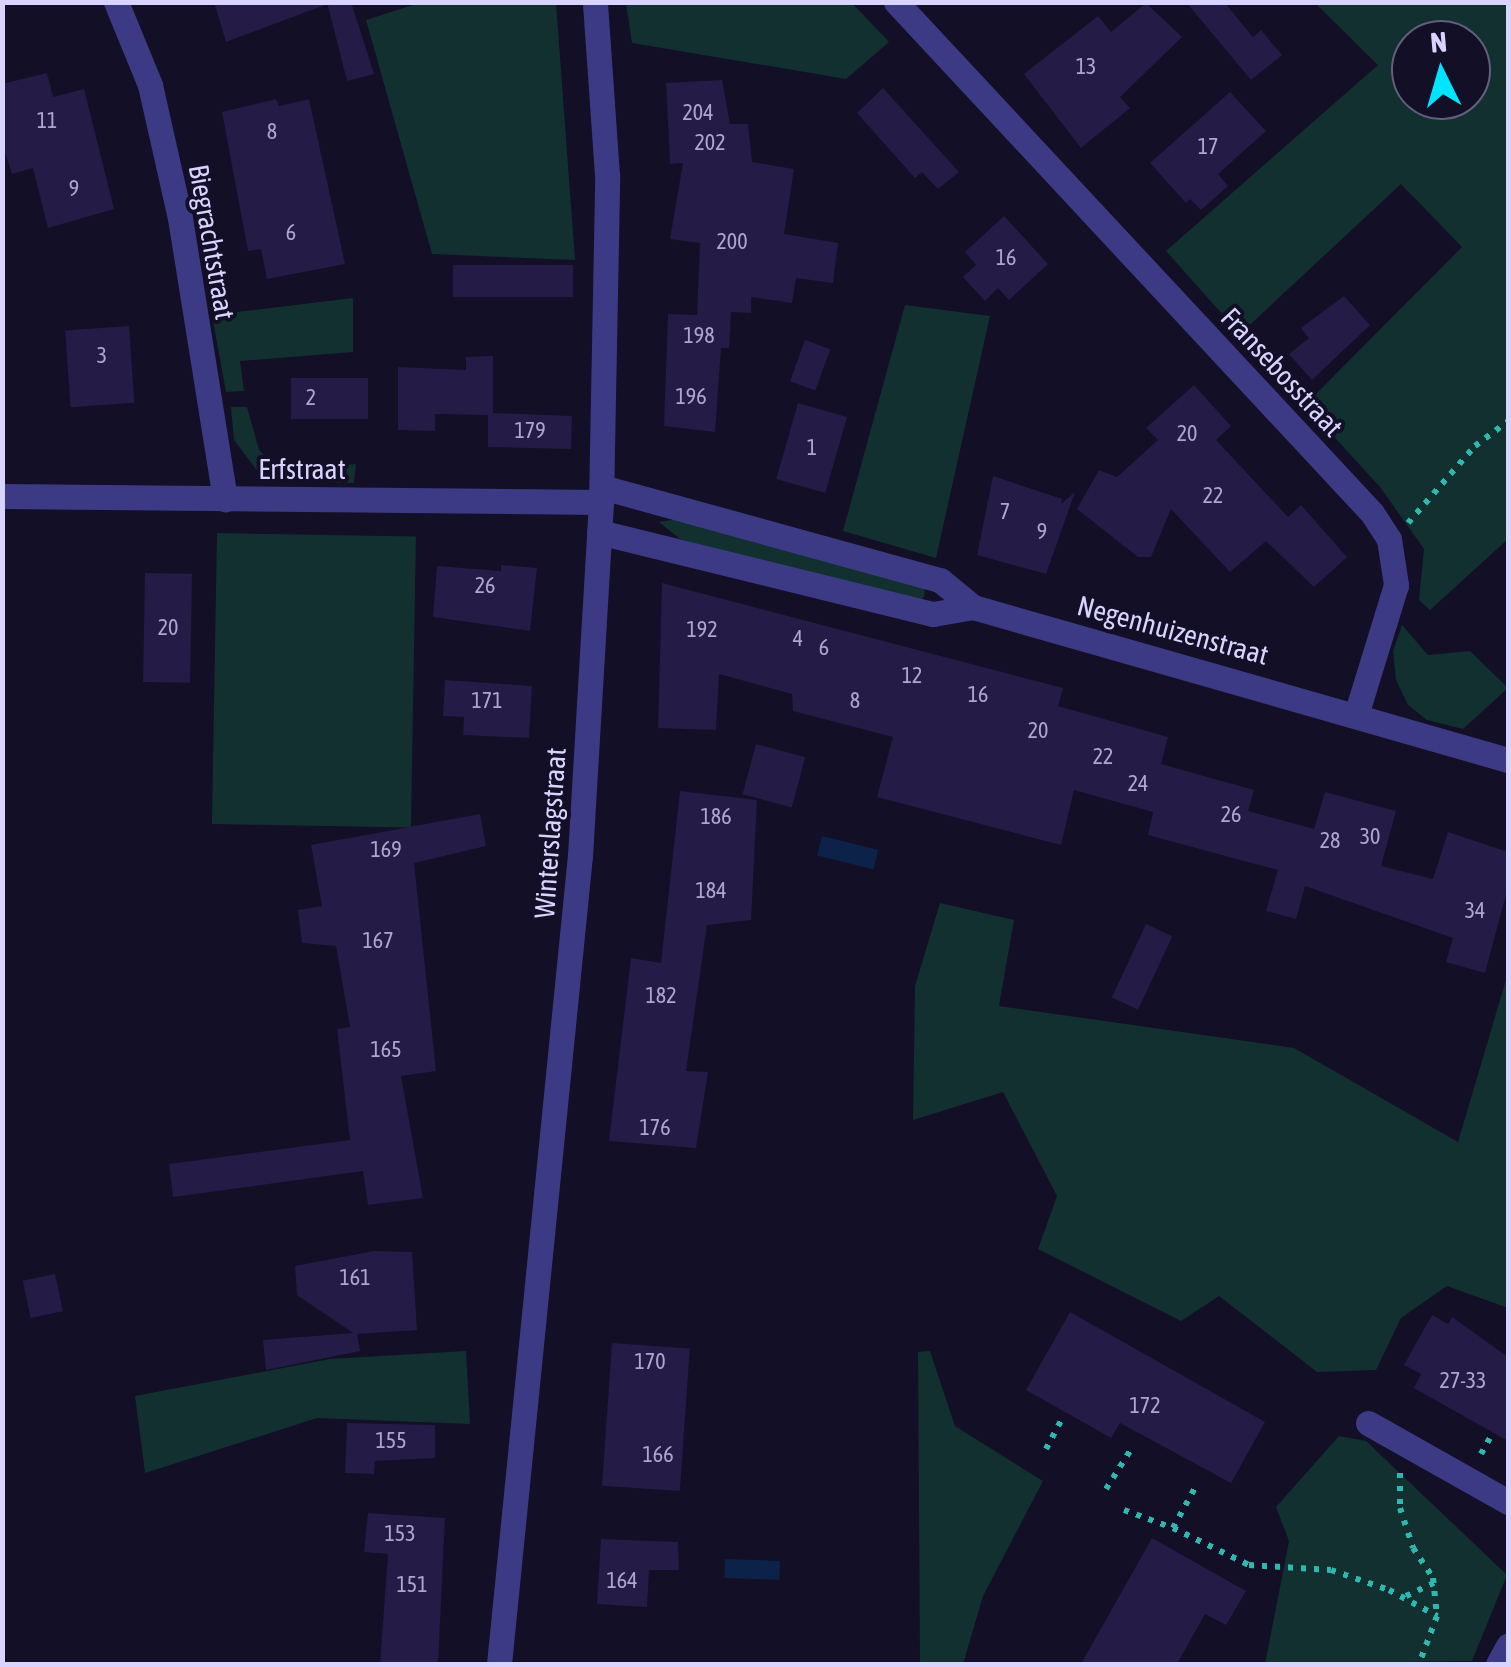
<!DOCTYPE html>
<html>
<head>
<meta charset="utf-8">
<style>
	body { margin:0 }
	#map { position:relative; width:1511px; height:1667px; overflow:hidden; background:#130f26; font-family:"Asap Condensed",sans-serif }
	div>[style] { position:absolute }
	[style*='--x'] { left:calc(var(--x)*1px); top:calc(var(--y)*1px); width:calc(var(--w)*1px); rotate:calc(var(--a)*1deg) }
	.green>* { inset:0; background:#12302f; transform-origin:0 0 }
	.water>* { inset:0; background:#0c2248; transform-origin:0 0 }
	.building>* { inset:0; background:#241b47; transform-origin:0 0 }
	.path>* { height:6px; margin-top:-3px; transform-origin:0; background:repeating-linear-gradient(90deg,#2fb8b0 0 5px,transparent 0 13px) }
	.minor>* { height:25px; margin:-12.5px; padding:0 12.5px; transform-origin:12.5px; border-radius:12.5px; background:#3d3a85 }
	span { translate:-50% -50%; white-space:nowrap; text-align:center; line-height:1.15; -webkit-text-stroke:8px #130f26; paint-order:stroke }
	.number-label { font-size:22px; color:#aca6d1 }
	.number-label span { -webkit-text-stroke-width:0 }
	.street-label { font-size:28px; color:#d9d4ff }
	.frame { position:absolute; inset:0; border:5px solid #d9d4ff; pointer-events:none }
	.north { position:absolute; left:1391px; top:20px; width:100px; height:100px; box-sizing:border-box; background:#130f26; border:2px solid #625e7d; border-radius:50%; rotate:355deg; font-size:28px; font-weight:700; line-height:40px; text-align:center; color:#d9d4ff }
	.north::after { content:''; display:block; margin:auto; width:35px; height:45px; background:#00e5ff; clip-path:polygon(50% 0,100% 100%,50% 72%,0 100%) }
</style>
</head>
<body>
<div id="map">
	<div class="green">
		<div style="clip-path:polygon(419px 3px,556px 3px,575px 260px,432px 254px,366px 20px)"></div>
		<div style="clip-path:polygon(626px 3px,852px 3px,889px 42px,846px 79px,632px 43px)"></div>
		<div style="clip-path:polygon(evenodd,1315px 3px,1508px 3px,1508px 539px,1430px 610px,1419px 600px,1424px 549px,1380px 487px,1305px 405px,1462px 247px,1401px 184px,1240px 334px,1166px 251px,1378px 65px,1315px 3px,1411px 40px,1471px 40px,1471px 100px,1411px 100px,1411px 40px)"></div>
		<div style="clip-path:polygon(353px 298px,353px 352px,240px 361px,244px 391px,226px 392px,212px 315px)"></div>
		<div style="clip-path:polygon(905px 305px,990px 316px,936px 558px,843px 531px)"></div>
		<div style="clip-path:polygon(231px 407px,247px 407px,259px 450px,271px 463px,292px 470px,356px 464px,354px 483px,281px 481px,258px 472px,234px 440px)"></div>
		<div style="clip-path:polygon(690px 517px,925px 587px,924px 597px,914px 604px,680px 539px,659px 522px)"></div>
		<div style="left:217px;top:533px;width:199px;height:291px;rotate:1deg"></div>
		<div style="clip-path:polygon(1402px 625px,1428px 655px,1470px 651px,1508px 688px,1463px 729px,1427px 720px,1408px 705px,1396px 680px,1393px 651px)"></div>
		<div style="clip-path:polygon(940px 903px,1014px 920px,999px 1006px,1294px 1048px,1458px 1142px,1508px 973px,1508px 1308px,1447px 1286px,1401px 1318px,1376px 1370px,1317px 1372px,1219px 1296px,1181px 1321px,1038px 1249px,1057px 1196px,1003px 1092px,913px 1120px,915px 986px)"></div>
		<div style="clip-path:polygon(466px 1351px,470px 1424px,317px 1418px,145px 1473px,135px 1396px,330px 1359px)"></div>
		<div style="clip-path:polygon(930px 1351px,955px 1426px,1043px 1481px,983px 1596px,963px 1664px,920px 1664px,918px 1352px)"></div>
		<div style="clip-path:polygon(1339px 1436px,1366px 1441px,1507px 1575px,1472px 1661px,1265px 1664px,1289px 1541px,1276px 1507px)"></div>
	</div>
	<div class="water">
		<div style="left:822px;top:836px;width:58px;height:20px;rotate:14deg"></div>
		<div style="left:725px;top:1559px;width:55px;height:19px;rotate:2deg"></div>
	</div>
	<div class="building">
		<div style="clip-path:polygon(214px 2px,324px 2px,325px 5px,226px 42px)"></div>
		<div style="clip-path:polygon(327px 2px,351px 2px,374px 74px,347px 81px)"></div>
		<div style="clip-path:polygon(1186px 2px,1224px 2px,1253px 37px,1261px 30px,1282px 55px,1251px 80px)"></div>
		<div style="clip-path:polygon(1146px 3px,1182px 37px,1120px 97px,1130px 108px,1081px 148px,1024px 74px,1098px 16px,1111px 32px)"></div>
		<div style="clip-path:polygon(47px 73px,53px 97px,84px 89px,114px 209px,48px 228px,33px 168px,12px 174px,2px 143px,2px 84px)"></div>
		<div style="clip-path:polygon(722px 80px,730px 124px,748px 124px,752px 162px,794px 169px,784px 234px,838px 243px,833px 283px,796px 278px,792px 303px,751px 297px,751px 313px,731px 312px,729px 348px,721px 348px,715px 432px,664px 426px,668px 314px,697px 315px,700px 243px,670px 239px,683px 163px,670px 164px,666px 83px)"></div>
		<div style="clip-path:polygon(883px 88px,959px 172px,938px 189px,922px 172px,915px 178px,857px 113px)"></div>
		<div style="clip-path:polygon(1230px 92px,1266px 131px,1218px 174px,1228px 186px,1201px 210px,1190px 199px,1186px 203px,1150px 163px)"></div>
		<div style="clip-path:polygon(276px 99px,279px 106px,309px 99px,345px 264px,267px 279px,261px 249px,248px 251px,222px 112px)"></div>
		<div style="clip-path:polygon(1004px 216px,1048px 264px,1009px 300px,998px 288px,985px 301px,963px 277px,976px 265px,965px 252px)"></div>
		<div style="left:453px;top:265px;width:120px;height:32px"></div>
		<div style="clip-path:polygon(1344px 296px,1370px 325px,1312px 380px,1289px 354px,1309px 338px,1301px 328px)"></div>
		<div style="left:129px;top:326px;width:77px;height:64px;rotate:86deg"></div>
		<div style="left:805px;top:340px;width:27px;height:44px;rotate:20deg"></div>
		<div style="clip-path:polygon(493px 356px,493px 413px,572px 416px,571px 449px,488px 447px,488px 415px,435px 414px,435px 431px,398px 430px,398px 367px,466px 370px,466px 357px)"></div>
		<div style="left:291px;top:378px;width:77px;height:41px"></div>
		<div style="clip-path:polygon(1194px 385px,1231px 426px,1216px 440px,1288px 517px,1301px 505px,1347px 557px,1314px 587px,1266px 541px,1230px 572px,1171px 509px,1151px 557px,1138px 557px,1077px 509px,1099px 470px,1117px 477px,1158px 440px,1146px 428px)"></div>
		<div style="left:798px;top:403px;width:51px;height:79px;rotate:16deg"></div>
		<div style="clip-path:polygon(993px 476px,1062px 499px,1061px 504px,1075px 492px,1046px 574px,977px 555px)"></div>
		<div style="clip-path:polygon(501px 565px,537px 568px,530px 631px,433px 617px,437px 566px,501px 571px)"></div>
		<div style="left:145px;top:573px;width:47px;height:109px;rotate:1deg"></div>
		<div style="clip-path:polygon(662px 583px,1063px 688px,1058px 706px,1168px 737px,1161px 764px,1254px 790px,1248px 811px,1314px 829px,1325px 792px,1396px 811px,1381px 866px,1433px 879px,1448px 832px,1508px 852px,1508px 887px,1485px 973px,1446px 962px,1453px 938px,1305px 886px,1296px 919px,1266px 911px,1278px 870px,1148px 835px,1153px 812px,1074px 790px,1061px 845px,877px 797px,893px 737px,793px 711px,792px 694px,719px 674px,716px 730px,658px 728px)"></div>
		<div style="clip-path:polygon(445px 680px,532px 686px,529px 738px,463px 735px,464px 717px,443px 716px)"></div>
		<div style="left:756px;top:744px;width:51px;height:52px;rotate:15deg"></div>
		<div style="clip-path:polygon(680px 791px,757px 800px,751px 920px,707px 925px,686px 1071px,708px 1072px,696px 1148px,609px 1141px,631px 958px,661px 963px)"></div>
		<div style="clip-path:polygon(480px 814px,486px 846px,414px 863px,436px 1071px,401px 1076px,423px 1198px,368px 1205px,363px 1171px,173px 1197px,169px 1164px,350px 1140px,337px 1029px,350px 1027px,336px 946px,302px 943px,298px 910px,322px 906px,311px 845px)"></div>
		<div style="left:1146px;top:924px;width:29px;height:81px;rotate:25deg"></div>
		<div style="clip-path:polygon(374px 1251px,412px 1252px,417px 1330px,357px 1334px,360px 1351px,266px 1370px,263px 1340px,353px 1333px,297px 1295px,295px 1266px)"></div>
		<div style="left:55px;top:1274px;width:38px;height:33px;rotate:78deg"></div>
		<div style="clip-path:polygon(1070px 1312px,1265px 1422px,1231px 1483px,1120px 1423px,1111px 1438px,1026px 1390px)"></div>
		<div style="clip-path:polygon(1432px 1315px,1448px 1324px,1452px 1317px,1508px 1357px,1508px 1441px,1414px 1388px,1421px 1374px,1404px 1365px)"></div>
		<div style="left:612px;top:1343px;width:78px;height:143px;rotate:4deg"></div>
		<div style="clip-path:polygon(347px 1423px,435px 1425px,435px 1458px,375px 1461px,374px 1474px,345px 1473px)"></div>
		<div style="clip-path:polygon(368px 1513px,445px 1518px,438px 1664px,380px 1664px,388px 1554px,364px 1552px)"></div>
		<div style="clip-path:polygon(1152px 1538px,1246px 1591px,1226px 1625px,1205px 1614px,1177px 1664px,1081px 1664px)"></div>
		<div style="clip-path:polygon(601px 1539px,678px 1542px,679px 1570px,649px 1570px,647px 1607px,597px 1604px)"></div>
	</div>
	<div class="path">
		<div style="--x:1408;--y:523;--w:102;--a:-49"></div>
		<div style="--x:1475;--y:446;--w:41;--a:-37.1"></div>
		<div style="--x:1046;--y:1449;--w:36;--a:-62"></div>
		<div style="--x:1481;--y:1454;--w:18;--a:-61"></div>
		<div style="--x:1400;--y:1473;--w:35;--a:90"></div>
		<div style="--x:1400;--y:1508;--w:42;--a:72"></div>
		<div style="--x:1413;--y:1548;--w:36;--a:56"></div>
		<div style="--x:1433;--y:1578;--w:38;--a:84"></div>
		<div style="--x:1437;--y:1616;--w:51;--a:110.6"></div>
		<div style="--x:1106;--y:1489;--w:45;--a:-57.7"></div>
		<div style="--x:1124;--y:1510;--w:52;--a:20.2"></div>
		<div style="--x:1173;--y:1528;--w:48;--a:-61.3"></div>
		<div style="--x:1173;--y:1528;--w:85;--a:26"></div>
		<div style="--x:1249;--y:1565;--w:82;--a:3.5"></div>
		<div style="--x:1331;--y:1570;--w:61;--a:19"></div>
		<div style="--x:1389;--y:1590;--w:55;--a:28.4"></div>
		<div style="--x:1406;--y:1596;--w:31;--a:-25"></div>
	</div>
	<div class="minor">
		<div style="--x:116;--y:2;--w:90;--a:67.7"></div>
		<div style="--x:150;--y:85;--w:136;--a:77.3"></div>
		<div style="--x:180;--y:218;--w:285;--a:80.9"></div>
		<div style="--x:896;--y:2;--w:698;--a:47.03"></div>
		<div style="--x:1372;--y:513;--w:31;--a:57"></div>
		<div style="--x:1389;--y:539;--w:47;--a:81.3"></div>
		<div style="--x:1396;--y:585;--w:133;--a:107.1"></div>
		<div style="--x:602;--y:487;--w:351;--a:15.4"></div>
		<div style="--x:940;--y:580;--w:43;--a:39.3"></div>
		<div style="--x:973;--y:607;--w:556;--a:15.96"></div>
		<div style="--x:2;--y:496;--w:599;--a:0.57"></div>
		<div style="--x:599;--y:532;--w:344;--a:13.8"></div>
		<div style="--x:933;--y:614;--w:41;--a:-9.9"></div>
		<div style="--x:1368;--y:1423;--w:161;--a:29.4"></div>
		<div style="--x:499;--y:1664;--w:812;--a:-84.28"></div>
		<div style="--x:580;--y:856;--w:355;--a:-86.6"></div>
		<div style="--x:601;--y:502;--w:327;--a:-88.9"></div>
		<div style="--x:607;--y:175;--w:173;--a:-94"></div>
		<div style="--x:1498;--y:1664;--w:21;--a:-61"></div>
	</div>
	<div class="number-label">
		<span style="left:1086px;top:67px">13</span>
		<span style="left:698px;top:113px">204</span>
		<span style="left:47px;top:121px">11</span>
		<span style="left:272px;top:132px">8</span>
		<span style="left:710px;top:143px">202</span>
		<span style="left:1208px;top:147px">17</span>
		<span style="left:74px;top:189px">9</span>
		<span style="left:291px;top:233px">6</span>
		<span style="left:732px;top:242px">200</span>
		<span style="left:1006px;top:258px">16</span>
		<span style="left:699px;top:336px">198</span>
		<span style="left:102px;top:356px">3</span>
		<span style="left:691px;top:397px">196</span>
		<span style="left:311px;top:398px">2</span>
		<span style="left:530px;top:431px">179</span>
		<span style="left:1187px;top:434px">20</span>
		<span style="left:812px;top:448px">1</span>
		<span style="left:1213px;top:496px">22</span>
		<span style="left:1005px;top:512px">7</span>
		<span style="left:1042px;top:532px">9</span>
		<span style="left:485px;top:586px">26</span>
		<span style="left:168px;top:628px">20</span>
		<span style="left:702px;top:630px">192</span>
		<span style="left:798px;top:639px">4</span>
		<span style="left:824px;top:648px">6</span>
		<span style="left:912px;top:676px">12</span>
		<span style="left:978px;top:695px">16</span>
		<span style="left:487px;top:701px">171</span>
		<span style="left:855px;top:701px">8</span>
		<span style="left:1038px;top:731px">20</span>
		<span style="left:1103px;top:757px">22</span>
		<span style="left:1138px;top:784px">24</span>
		<span style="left:1231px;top:815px">26</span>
		<span style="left:716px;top:817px">186</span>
		<span style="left:1370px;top:837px">30</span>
		<span style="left:1330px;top:841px">28</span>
		<span style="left:386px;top:850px">169</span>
		<span style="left:711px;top:891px">184</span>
		<span style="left:1475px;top:911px">34</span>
		<span style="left:378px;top:941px">167</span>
		<span style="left:661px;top:996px">182</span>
		<span style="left:386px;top:1050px">165</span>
		<span style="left:655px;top:1128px">176</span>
		<span style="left:355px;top:1278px">161</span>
		<span style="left:650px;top:1362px">170</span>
		<span style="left:1463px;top:1381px">27-33</span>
		<span style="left:1145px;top:1406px">172</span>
		<span style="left:391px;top:1441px">155</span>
		<span style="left:658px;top:1455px">166</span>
		<span style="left:400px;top:1534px">153</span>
		<span style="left:622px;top:1581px">164</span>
		<span style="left:412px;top:1585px">151</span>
	</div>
	<div class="street-label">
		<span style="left:212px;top:242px;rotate:80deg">Biegrachtstraat</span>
		<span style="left:1282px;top:372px;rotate:47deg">Fransebosstraat</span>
		<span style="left:302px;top:469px">Erfstraat</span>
		<span style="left:1173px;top:630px;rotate:15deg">Negenhuizenstraat</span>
		<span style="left:550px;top:833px;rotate:-86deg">Winterslagstraat</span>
	</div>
	<div class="frame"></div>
	<div class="north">N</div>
</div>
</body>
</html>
